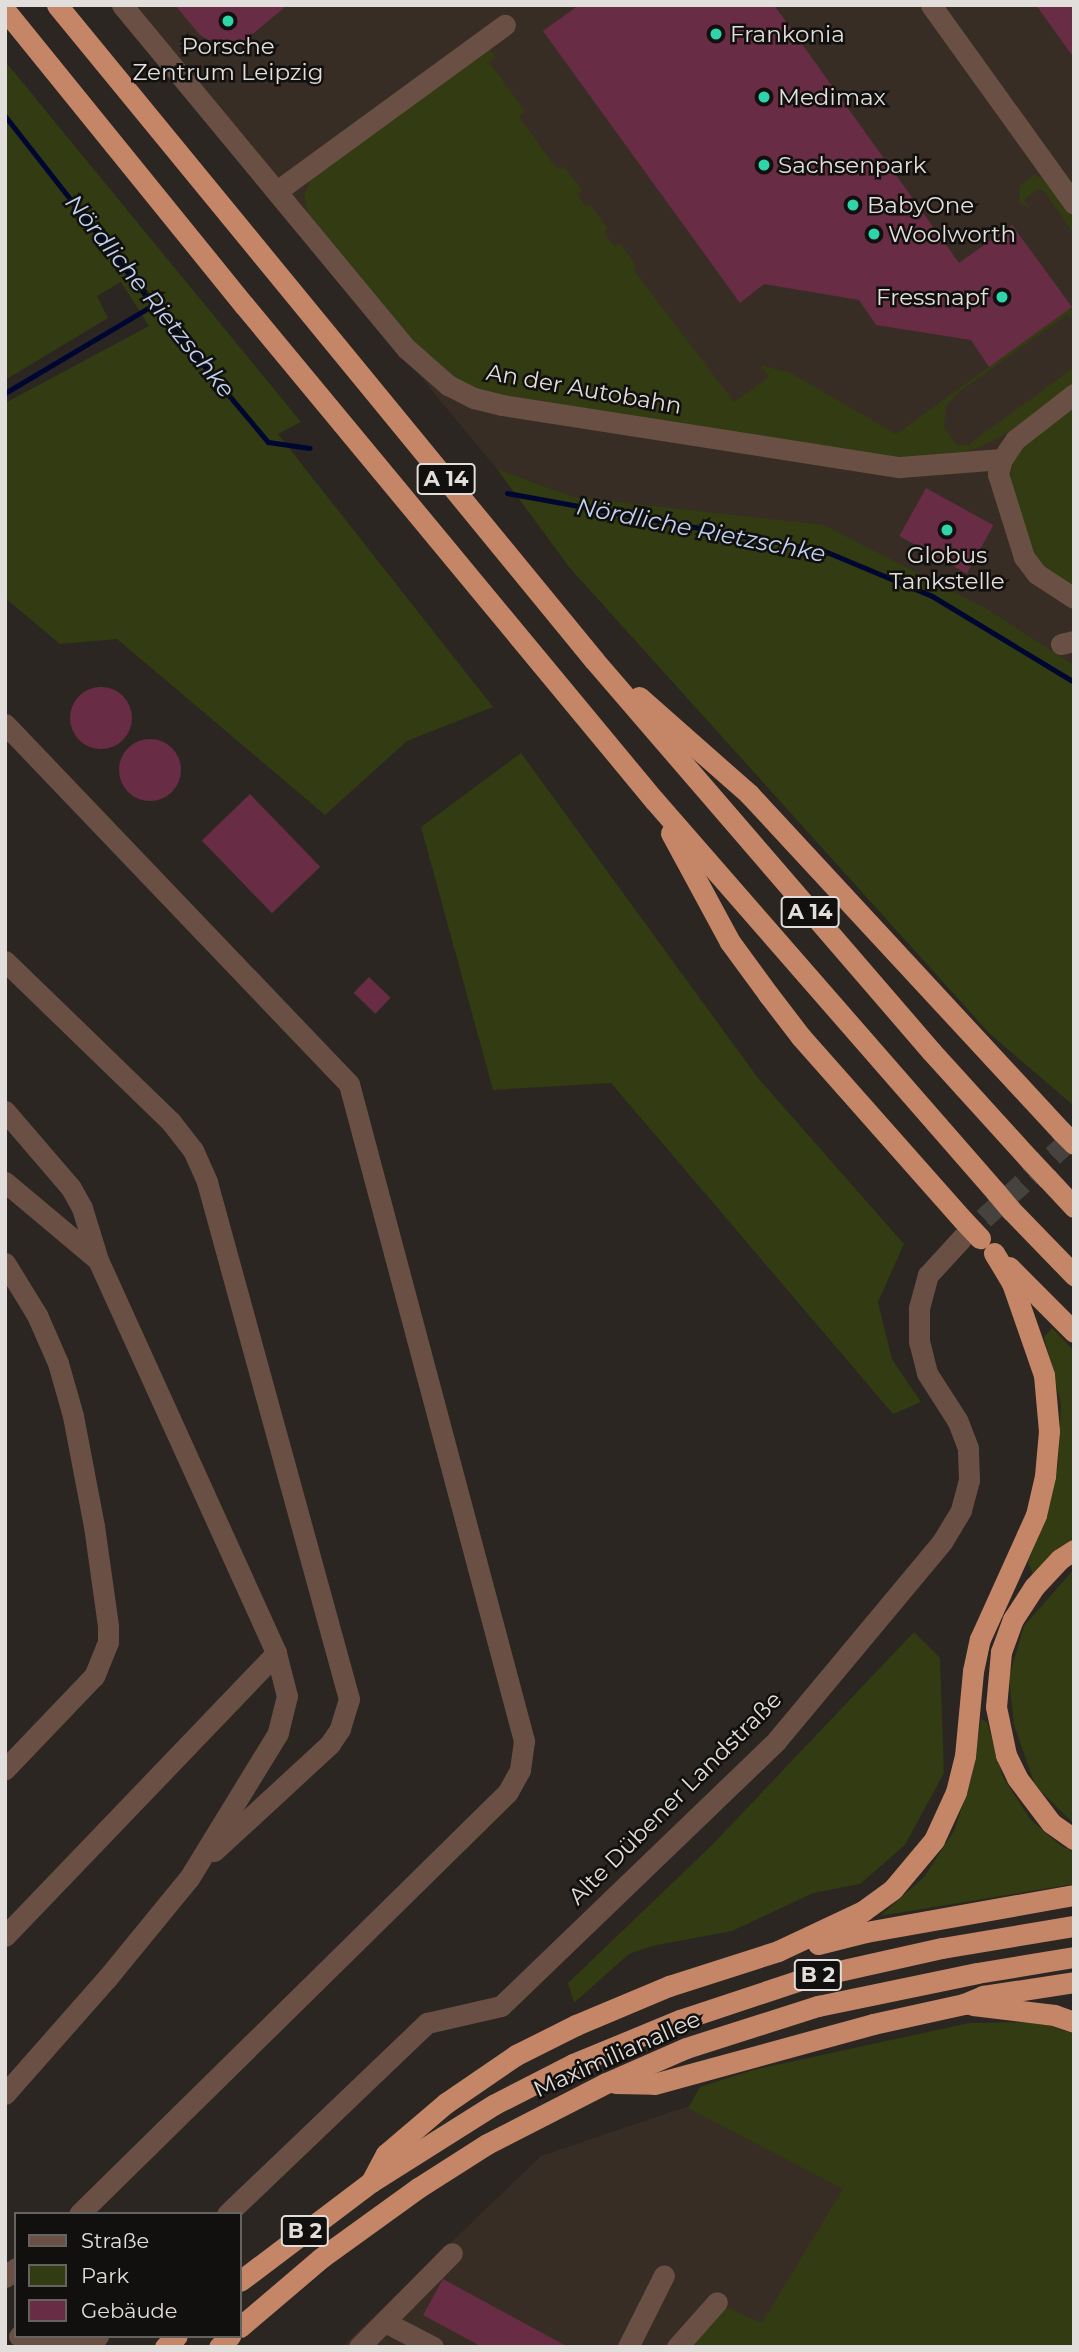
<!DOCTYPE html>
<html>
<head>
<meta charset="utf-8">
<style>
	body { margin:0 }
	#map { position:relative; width:1079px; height:2352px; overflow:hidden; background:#2b2621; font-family:Montserrat,sans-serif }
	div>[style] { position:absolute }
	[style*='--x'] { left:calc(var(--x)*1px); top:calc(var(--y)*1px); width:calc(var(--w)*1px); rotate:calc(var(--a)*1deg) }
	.built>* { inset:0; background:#372d24 }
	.green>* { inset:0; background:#323b11 }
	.stream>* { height:5px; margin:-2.5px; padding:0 2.5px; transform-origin:2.5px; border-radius:2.5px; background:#000632 }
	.building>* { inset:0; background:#682d44; transform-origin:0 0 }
	.round { border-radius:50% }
	.minor-tunnel>* { height:21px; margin-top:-10.5px; transform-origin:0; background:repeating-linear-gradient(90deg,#46423d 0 21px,transparent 0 31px) }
	.minor>* { height:21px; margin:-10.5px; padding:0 10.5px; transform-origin:10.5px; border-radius:10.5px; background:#6a5044 }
	.highway>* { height:21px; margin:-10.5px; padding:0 10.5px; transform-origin:10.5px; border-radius:10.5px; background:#c58667 }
	.highway-bridge>* { height:21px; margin:-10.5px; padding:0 10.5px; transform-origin:10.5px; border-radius:10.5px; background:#c58667 }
	.dots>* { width:19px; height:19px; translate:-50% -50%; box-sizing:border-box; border:4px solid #12100e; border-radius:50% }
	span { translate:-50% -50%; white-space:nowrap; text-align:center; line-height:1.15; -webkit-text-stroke:5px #12100e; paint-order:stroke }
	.shield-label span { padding:2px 5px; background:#12100e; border:2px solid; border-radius:5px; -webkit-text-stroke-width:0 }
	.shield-label { font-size:21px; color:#e1dedb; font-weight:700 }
	.poi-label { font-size:23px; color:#e1dedb }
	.left { translate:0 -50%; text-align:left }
	.right { translate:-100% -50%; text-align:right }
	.street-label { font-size:23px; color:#e1dedb }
	.water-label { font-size:24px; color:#bfd1f0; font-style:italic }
	.frame { position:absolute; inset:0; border:7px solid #e1dedb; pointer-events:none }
	.legend { position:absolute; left:14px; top:2212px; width:228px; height:126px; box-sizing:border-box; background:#12100e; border:2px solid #656260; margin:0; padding:9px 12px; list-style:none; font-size:21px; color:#e1dedb }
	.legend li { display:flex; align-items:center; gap:14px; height:35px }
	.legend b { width:35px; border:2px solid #656260 }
</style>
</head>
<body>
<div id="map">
	<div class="built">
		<div style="clip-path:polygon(112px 5px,1074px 5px,1074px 665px,989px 610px,574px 497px,497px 469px)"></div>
		<div style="clip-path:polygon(730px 2092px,1074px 2347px,342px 2347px,541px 2156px)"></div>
	</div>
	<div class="green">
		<div style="clip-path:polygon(489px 48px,495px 57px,489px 62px,525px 111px,519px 117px,553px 164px,559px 169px,565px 167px,582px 190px,577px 194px,584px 205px,591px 206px,608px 229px,604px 232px,614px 246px,620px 243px,636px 266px,634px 270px,734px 402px,769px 377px,760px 365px,791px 373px,896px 434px,1072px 307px,1071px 319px,1067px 315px,959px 392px,946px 406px,944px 426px,956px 444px,968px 445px,1074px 367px,1074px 384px,1011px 431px,980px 447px,964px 452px,897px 458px,489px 393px,453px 378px,422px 354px,308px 215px,304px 195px,312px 176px)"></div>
		<div style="clip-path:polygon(5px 61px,301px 422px,278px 434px,493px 707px,407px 741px,325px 815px,117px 639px,60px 644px,5px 598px,5px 403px,149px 326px,121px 282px,97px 296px,108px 318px,5px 380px)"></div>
		<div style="clip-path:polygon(1033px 175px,1045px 179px,1074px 218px,1074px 234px,1044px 191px,1038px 189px,1024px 200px,1031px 210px,1019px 201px,1020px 186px)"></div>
		<div style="clip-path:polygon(1074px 406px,1074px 589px,1044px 569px,1032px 552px,1009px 481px,1014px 458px,1030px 439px)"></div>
		<div style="clip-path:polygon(497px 469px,574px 497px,824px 525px,989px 610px,1074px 665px,1074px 1106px,989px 1033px,569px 567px)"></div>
		<div style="clip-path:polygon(521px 753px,758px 1078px,904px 1244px,878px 1302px,892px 1359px,921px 1402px,893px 1414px,611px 1083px,493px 1090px,421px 827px)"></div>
		<div style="clip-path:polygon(1052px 1328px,1074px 1351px,1074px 1542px,1033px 1574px,1028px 1562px,1044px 1522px,1058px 1466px,1061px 1404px,1044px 1337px)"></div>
		<div style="clip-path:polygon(1074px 1569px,1074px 1824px,1035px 1785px,1014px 1725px,1009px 1677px,1024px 1626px)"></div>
		<div style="clip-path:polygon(914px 1632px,940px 1658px,944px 1773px,905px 1845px,860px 1884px,813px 1893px,732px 1931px,652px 1946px,629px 1954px,574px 2003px,568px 1983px,712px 1845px)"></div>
		<div style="clip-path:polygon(981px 1719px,987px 1722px,1003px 1777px,1030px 1819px,1060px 1845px,1074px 1852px,1074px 1884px,880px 1916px,924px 1877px,954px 1831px,972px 1776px)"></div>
		<div style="clip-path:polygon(1039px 2022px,1074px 2034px,1074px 2347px,686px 2347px,725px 2307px,762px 2323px,843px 2189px,688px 2108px,700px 2087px,753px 2070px,969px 2023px)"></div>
	</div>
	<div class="stream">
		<div style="--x:5;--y:116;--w:240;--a:51.9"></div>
		<div style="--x:153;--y:305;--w:179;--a:50"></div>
		<div style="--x:268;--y:442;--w:42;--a:8.1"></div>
		<div style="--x:5;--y:393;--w:172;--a:-30.7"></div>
		<div style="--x:507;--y:493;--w:320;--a:10.3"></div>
		<div style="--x:822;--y:550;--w:119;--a:22.7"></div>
		<div style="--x:932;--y:596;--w:166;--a:31.2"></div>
	</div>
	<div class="building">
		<div style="clip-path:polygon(175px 5px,282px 5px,284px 8px,244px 41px,233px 43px,208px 40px,199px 34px)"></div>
		<div style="clip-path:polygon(579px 5px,774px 5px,959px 263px,1012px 225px,1072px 307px,989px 367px,971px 340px,876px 325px,859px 300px,764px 284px,740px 303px,543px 31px)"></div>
		<div style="clip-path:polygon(1036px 5px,1074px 5px,1074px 58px)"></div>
		<div style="left:926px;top:488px;width:77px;height:55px;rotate:29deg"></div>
		<div class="round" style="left:70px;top:687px;width:62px;height:62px"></div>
		<div class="round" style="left:119px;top:739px;width:62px;height:62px"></div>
		<div style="left:250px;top:794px;width:101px;height:67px;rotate:46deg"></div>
		<div style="left:369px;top:977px;width:30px;height:22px;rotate:44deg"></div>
		<div style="clip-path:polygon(443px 2279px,568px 2347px,482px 2347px,423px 2315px)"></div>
	</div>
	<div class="minor-tunnel">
		<div style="--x:961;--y:1239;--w:153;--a:-42.3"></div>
	</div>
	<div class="minor">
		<div style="--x:122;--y:5;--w:447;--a:50.4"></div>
		<div style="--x:407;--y:349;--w:55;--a:41.3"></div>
		<div style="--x:448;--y:385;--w:29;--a:27"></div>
		<div style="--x:474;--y:398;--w:29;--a:14"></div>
		<div style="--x:502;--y:405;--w:403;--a:8.9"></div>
		<div style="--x:900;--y:467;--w:102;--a:-4.5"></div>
		<div style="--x:931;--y:5;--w:245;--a:54.3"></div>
		<div style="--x:277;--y:191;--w:282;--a:-36.1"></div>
		<div style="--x:1074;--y:394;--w:75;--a:142.1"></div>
		<div style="--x:1015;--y:440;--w:23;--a:124"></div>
		<div style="--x:1002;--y:459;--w:16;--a:105"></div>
		<div style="--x:998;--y:474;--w:87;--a:72.6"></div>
		<div style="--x:1024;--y:557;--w:21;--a:53"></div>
		<div style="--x:1037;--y:574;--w:44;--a:33"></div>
		<div style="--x:1061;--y:644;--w:13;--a:-13"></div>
		<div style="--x:5;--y:724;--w:498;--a:46.3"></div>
		<div style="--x:349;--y:1084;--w:680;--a:75.08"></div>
		<div style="--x:524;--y:1741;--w:29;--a:98"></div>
		<div style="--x:520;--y:1770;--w:26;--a:119"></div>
		<div style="--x:507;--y:1793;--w:600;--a:135.47"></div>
		<div style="--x:5;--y:961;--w:231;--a:44.1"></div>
		<div style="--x:171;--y:1122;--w:36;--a:52"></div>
		<div style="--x:193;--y:1150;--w:35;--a:66"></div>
		<div style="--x:207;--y:1182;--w:536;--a:74.64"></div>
		<div style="--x:349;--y:1699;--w:31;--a:107"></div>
		<div style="--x:340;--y:1729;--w:18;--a:124"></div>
		<div style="--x:330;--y:1744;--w:158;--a:137.3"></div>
		<div style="--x:5;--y:1111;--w:101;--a:49.4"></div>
		<div style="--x:71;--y:1188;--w:23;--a:61"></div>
		<div style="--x:82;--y:1208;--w:54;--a:72.9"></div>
		<div style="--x:5;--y:1182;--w:121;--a:40"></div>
		<div style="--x:98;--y:1260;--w:431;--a:65.6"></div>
		<div style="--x:276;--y:1653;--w:44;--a:75.7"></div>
		<div style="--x:287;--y:1696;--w:38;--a:104"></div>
		<div style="--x:278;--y:1733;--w:170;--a:121.5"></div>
		<div style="--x:189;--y:1878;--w:128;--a:129.3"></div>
		<div style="--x:108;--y:1977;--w:156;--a:131.4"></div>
		<div style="--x:5;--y:1263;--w:61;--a:58.4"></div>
		<div style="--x:37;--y:1315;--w:52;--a:66.4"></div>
		<div style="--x:58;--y:1363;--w:55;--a:74.2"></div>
		<div style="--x:73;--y:1416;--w:112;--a:79.2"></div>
		<div style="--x:94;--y:1526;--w:101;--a:82"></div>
		<div style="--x:108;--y:1626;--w:16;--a:90"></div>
		<div style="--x:108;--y:1642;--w:37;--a:112"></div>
		<div style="--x:94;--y:1676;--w:129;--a:133.7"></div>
		<div style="--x:5;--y:1936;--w:392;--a:-46.2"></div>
		<div style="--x:227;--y:2214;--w:277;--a:-43.7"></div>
		<div style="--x:427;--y:2023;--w:76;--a:-12.9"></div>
		<div style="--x:501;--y:2006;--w:383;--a:-43.9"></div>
		<div style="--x:777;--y:1740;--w:258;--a:-50.2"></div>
		<div style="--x:942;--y:1542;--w:37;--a:-59"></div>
		<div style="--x:961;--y:1510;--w:31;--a:-75"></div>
		<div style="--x:969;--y:1480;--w:32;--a:-92"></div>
		<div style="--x:968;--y:1448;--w:30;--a:-111"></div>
		<div style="--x:957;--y:1420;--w:56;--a:-122.6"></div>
		<div style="--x:927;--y:1373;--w:32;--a:-104"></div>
		<div style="--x:919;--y:1342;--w:34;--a:-90"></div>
		<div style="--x:919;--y:1308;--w:34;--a:-75"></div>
		<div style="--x:928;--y:1275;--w:49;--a:-47.5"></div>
		<div style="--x:5;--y:2277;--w:14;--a:-39"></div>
		<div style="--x:385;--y:2322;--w:54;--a:27.5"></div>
		<div style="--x:19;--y:2336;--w:22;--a:21"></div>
		<div style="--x:40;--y:2344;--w:49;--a:1.2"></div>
		<div style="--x:89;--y:2345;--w:13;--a:-45"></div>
		<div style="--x:359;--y:2347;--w:132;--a:-45.3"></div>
		<div style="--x:628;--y:2347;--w:80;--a:-63.4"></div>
		<div style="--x:677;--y:2347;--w:60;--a:-48.4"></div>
	</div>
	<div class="highway">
		<div style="--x:57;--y:5;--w:847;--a:50.65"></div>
		<div style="--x:594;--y:660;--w:516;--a:49.24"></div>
		<div style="--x:931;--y:1051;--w:147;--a:47.8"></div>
		<div style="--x:5;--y:10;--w:380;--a:51"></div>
		<div style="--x:244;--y:305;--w:643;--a:50.37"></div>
		<div style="--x:654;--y:800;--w:519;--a:48.91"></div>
		<div style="--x:639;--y:697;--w:147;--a:41.4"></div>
		<div style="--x:749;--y:794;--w:459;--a:47.2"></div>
		<div style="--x:671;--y:833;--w:124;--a:61.6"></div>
		<div style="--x:730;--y:942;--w:64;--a:53.8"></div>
		<div style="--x:768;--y:994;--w:54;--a:52.5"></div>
		<div style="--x:801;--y:1037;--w:244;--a:48.5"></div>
		<div style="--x:1047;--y:1178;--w:40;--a:47"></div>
		<div style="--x:1011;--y:1210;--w:91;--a:45.9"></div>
		<div style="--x:1009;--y:1267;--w:92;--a:45"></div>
		<div style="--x:1074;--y:1550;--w:17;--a:147"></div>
		<div style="--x:1060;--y:1559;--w:38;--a:133"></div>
		<div style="--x:1034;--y:1587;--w:38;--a:123"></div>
		<div style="--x:1013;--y:1619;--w:35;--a:110"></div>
		<div style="--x:1001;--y:1652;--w:55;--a:95.2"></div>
		<div style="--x:996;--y:1707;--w:49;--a:78.2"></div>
		<div style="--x:1006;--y:1755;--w:25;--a:64"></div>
		<div style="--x:1017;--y:1778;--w:56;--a:52.9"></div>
		<div style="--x:1051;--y:1823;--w:28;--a:35"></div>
		<div style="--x:818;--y:1944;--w:49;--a:-14"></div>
		<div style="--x:866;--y:1932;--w:211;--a:-10.1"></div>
		<div style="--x:973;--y:2005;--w:82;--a:7"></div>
		<div style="--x:1054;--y:2015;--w:21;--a:19"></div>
		<div style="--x:615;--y:2083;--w:39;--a:1"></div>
		<div style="--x:654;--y:2084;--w:227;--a:-15.3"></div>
		<div style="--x:873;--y:2024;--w:93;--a:-12.4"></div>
		<div style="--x:964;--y:2004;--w:21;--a:-23"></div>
		<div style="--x:983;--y:1996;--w:92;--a:-8.7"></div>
		<div style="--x:371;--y:2182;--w:32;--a:-62"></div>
		<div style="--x:386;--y:2154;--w:79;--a:-40.4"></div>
		<div style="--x:446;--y:2103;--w:85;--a:-34.4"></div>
		<div style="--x:516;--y:2055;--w:67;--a:-26.6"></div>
		<div style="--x:576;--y:2025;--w:101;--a:-22.8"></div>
		<div style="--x:669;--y:1986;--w:114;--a:-17.8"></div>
		<div style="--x:778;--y:1951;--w:94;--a:-25.2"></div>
		<div style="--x:863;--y:1911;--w:37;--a:-36"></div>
		<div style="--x:893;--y:1889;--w:64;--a:-50.1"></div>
		<div style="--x:934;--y:1840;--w:53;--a:-65.4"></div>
		<div style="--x:956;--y:1792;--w:37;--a:-76"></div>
		<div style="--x:965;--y:1756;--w:85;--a:-84.6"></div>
		<div style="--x:973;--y:1671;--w:33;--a:-78"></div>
		<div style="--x:980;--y:1639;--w:136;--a:-65.7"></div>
		<div style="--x:1036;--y:1515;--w:40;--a:-77"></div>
		<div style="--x:1045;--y:1476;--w:45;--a:-84.9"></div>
		<div style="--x:1049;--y:1431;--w:56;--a:-95.1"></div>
		<div style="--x:1044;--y:1375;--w:97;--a:-109.2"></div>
		<div style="--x:1012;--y:1283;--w:35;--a:-121"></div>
		<div style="--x:240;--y:2281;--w:164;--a:-37.1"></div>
		<div style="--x:371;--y:2182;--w:146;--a:-32.2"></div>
		<div style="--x:495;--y:2104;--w:88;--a:-27.1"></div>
		<div style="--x:573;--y:2064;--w:116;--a:-22.4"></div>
		<div style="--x:680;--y:2020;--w:130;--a:-18.4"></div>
		<div style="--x:803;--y:1979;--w:142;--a:-12.6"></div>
		<div style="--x:942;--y:1948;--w:134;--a:-9.5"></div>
		<div style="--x:240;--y:2327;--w:106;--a:-40.4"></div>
		<div style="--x:321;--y:2258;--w:120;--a:-35.8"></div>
		<div style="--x:418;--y:2188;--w:82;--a:-32.5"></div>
		<div style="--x:487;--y:2144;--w:134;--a:-27.1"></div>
		<div style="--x:606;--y:2083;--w:87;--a:-23.6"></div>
		<div style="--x:686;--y:2048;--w:139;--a:-17.7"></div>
		<div style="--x:818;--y:2006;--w:162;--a:-11.7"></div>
		<div style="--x:977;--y:1973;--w:98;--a:-9.4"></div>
		<div style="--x:165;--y:2347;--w:16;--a:-43"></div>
		<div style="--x:219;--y:2347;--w:16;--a:-45"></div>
	</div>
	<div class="highway-bridge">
		<div style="--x:1061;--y:1131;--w:18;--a:45"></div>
		<div style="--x:1030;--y:1160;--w:25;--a:47"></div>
		<div style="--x:995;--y:1191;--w:25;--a:50"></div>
		<div style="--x:963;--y:1220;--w:25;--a:47"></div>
	</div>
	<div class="dots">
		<div style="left:228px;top:21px;background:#2fd4aa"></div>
		<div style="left:716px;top:34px;background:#2fd4aa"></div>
		<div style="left:764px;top:97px;background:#2fd4aa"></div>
		<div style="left:764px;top:165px;background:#2fd4aa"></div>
		<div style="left:853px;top:205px;background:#2fd4aa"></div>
		<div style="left:874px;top:234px;background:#2fd4aa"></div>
		<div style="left:1002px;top:297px;background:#2fd4aa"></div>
		<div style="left:947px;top:530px;background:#2fd4aa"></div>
	</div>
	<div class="shield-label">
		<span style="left:446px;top:479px">A 14</span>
		<span style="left:810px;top:912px">A 14</span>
		<span style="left:818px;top:1975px">B 2</span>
		<span style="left:305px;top:2231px">B 2</span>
	</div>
	<div class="poi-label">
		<span class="left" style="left:730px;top:34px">Frankonia</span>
		<span style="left:228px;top:59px">Porsche<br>Zentrum Leipzig</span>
		<span class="left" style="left:778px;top:97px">Medimax</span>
		<span class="left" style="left:778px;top:165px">Sachsenpark</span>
		<span class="left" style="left:867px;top:205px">BabyOne</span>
		<span class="left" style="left:888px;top:234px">Woolworth</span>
		<span class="right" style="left:988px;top:297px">Fressnapf</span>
		<span style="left:947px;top:568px">Globus<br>Tankstelle</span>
	</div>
	<div class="street-label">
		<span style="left:584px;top:389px;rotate:10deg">An der Autobahn</span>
		<span style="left:675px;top:1798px;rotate:-45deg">Alte Dübener Landstraße</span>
		<span style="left:617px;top:2054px;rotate:-24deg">Maximilianallee</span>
	</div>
	<div class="water-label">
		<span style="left:150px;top:296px;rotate:51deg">Nördliche Rietzschke</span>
		<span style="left:701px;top:530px;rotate:11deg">Nördliche Rietzschke</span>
	</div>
	<div class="frame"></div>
	<ul class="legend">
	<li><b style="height:9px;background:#6a5044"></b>Straße</li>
	<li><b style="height:19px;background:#323b11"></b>Park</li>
	<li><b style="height:19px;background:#682d44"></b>Gebäude</li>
	</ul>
</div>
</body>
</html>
